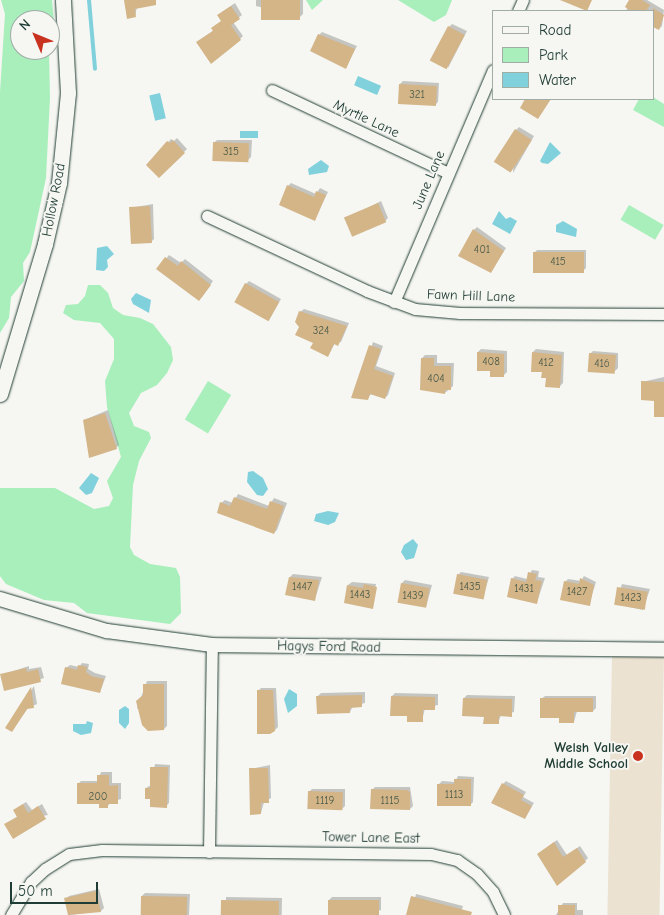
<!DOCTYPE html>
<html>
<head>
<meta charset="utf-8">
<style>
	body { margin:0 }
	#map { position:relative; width:664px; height:915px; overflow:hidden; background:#f6f6f2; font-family:"Comic Neue",sans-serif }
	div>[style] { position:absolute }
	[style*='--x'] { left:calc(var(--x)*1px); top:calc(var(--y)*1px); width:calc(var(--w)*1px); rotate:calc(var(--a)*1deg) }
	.built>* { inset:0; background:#ece2d2; transform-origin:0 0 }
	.green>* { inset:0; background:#a8efbc; transform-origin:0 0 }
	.water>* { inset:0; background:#81d1dc; transform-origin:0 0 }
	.shadow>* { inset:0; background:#0003; transform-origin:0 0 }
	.stream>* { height:4px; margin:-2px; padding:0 2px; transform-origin:2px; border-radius:2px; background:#81d1dc }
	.building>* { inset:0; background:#d3b588; transform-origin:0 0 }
	.roads { filter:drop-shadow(0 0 1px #1f3d34) drop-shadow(0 0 1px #1f3d34) }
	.minor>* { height:11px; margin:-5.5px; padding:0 5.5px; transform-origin:5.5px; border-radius:5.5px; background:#f6f6f2 }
	.tertiary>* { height:14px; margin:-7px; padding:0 7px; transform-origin:7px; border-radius:7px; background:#f6f6f2 }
	.secondary>* { height:15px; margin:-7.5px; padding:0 7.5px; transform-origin:7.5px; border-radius:7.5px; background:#f6f6f2 }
	.dots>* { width:14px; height:14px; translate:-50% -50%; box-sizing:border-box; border:2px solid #f6f6f2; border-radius:50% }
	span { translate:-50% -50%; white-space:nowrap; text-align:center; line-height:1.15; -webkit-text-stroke:4px #f6f6f2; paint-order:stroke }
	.number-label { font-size:11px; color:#4c5b49 }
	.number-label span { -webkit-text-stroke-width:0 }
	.street-label { font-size:14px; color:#1f3d34 }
	.poi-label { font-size:14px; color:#1f3d34; font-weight:700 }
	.right { translate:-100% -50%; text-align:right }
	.legend { position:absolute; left:492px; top:10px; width:162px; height:90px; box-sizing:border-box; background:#f6f6f2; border:1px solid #a0aca6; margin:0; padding:6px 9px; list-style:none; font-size:15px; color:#1f3d34 }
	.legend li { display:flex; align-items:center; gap:10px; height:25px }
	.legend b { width:25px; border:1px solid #a0aca6 }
	.north { position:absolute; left:10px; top:10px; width:50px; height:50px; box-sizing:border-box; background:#f6f6f2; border:1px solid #a0aca6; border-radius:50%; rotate:315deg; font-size:14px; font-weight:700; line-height:20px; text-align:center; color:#1f3d34 }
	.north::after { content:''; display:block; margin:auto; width:18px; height:22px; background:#c8321e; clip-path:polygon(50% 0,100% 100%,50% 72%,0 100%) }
	.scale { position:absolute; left:10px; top:882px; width:88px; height:22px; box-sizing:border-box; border:2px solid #1f3d34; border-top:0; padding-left:6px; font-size:15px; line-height:18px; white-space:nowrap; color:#1f3d34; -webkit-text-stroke:4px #f6f6f2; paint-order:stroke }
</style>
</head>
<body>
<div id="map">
	<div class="built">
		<div style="left:612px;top:654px;width:52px;height:261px;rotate:1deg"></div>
	</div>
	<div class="green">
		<div style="clip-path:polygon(1px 0,52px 0,54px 21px,50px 33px,50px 20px,20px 20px,20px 50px,49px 50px,50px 98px,46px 178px,30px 252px,23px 263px,24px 281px,11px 297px,9px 318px,0 333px,0 92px,5px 14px)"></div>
		<div style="clip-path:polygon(306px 0,323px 0,312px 10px)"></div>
		<div style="clip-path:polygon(398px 0,452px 0,446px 15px,434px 22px)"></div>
		<div style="clip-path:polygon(653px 97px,664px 104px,664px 127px,633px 110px,639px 99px)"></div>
		<div style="left:629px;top:205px;width:40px;height:17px;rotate:30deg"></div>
		<div style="clip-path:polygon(88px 285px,100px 285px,108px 293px,113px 308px,123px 315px,140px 318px,153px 324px,171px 347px,173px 360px,167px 373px,157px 385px,141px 393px,129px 413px,134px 426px,149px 432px,151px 438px,139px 461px,133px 485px,130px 547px,134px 555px,150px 564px,176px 568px,180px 577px,181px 613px,170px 624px,87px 613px,74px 603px,44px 600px,6px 584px,0 576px,0 488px,55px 488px,94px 509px,109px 506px,113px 498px,107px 481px,121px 457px,107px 407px,105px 381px,114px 359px,114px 339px,100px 323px,74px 320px,63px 313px,66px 305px,78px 304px,85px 296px)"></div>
		<div style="left:208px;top:381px;width:27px;height:45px;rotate:31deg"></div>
	</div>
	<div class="water">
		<div style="left:358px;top:76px;width:25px;height:10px;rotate:23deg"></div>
		<div style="left:160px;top:93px;width:26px;height:11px;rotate:77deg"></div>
		<div style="left:240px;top:131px;width:18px;height:7px"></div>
		<div style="clip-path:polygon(550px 142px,561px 153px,548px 164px,542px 163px,540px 161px)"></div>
		<div style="clip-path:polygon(321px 160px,329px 166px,327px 172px,309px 175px,308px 169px)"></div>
		<div style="clip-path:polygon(499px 211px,506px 219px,510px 217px,517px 221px,510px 234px,492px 224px)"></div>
		<div style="clip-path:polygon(563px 221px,577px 229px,576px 237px,556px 232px,556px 225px)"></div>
		<div style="clip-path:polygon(107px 246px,114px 254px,107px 260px,108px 267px,104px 271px,96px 270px,97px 248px)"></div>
		<div style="clip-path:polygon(136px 293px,151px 300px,149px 313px,133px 304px,131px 299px)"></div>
		<div style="clip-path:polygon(253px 471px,263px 478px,268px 489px,263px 496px,257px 495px,247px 482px,248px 472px)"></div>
		<div style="clip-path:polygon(91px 473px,99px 478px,92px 493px,86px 495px,79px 488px)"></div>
		<div style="clip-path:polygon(328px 511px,339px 513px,335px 522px,328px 525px,314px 521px,316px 514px)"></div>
		<div style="clip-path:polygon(413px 539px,418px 545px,414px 558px,406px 560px,401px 552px,404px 545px)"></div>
		<div style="clip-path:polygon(289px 689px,297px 694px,297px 706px,288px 713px,284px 699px)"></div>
		<div style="clip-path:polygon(125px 706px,129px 709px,129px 723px,125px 729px,119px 723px,119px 710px)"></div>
		<div style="clip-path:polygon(87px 721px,93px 723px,91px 733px,81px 735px,73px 731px,73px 724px,86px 724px)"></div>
	</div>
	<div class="shadow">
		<div style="clip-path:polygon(125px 0,156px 0,137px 7px,135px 16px)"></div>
		<div style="clip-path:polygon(256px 0,303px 0,303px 14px,300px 17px,256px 6px)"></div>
		<div style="clip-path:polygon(631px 0,647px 0,664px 10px,662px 26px,659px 29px,653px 25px,653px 11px,626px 11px)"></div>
		<div style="clip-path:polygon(235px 3px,242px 15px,233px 22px,243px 36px,240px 39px,201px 39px,214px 30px,223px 20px,222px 12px)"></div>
		<div style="clip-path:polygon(452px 24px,467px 31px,448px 68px,449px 27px)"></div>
		<div style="clip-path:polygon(322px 32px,357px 46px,346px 67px,319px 35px)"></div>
		<div style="clip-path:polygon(403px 81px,439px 83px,438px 102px,435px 105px,400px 84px)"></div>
		<div style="clip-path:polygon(519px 127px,534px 136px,513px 173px,516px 130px)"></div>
		<div style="clip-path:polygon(177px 138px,187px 149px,159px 177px,147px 165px,171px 139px,174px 141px)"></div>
		<div style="clip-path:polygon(217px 140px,252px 140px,251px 157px,248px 160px,214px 143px)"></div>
		<div style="clip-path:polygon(291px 183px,316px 194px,320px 188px,328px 192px,315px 219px,288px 186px)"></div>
		<div style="clip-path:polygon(381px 201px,388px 218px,385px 221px,346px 219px)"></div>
		<div style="clip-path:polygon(153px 204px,154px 239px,151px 242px,130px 208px)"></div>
		<div style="clip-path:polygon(477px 227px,506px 248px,491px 271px,474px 230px)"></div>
		<div style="clip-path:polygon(537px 250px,586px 250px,586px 268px,583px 271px,534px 253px)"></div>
		<div style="clip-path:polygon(169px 255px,181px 263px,185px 259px,213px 281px,202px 297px,158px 269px)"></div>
		<div style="clip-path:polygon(249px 281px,281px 299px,269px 320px,246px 284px)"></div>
		<div style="clip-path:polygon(304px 309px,349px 323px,341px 342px,335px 343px,328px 356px,301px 326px,300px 312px)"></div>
		<div style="clip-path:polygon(373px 342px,383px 346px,376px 366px,395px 373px,388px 395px,385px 398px,371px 394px,367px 399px,353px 397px)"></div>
		<div style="clip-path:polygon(481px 349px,507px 351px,507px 372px,504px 375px,491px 370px,478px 352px)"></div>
		<div style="clip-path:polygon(536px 349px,564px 352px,563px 383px,560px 386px,543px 371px,533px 352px)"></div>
		<div style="clip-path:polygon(593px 351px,618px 353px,618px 368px,615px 371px,590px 354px)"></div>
		<div style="clip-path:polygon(425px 355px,437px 355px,437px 363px,454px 363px,453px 386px,445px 393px,422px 358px)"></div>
		<div style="clip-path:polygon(664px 377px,664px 416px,642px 382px)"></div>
		<div style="clip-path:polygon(108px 410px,119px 445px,116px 448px,84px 420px)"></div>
		<div style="clip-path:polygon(238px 494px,269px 506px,274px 498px,287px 503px,277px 530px,274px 533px,221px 503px,225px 500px,233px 503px)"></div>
		<div style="clip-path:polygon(532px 570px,539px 571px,538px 577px,545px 578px,537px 602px,512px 579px,515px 576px,527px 579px)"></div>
		<div style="clip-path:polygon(461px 572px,489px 577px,483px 598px,458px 575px)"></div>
		<div style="clip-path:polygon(293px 574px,322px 577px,315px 599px,290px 577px)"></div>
		<div style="clip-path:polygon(584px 576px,596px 582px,589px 605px,565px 582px,568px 579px,581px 581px)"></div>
		<div style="clip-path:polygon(405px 580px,432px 585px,426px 607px,402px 583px)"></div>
		<div style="clip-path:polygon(352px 582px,376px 584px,372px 607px,348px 585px)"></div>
		<div style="clip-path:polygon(622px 584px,650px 589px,643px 610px,615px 604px)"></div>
		<div style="clip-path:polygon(82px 663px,89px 664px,88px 669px,95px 673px,106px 676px,100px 692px,66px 668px,70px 665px,79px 667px)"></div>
		<div style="clip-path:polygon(29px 666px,29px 669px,41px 667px,44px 678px,5px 690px,1px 675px)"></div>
		<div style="clip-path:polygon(147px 681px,167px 681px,167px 726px,164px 729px,137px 708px)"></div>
		<div style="clip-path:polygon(34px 686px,37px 704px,28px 708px,12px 731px,7px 727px)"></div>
		<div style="clip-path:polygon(261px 688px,276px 688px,278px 727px,275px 730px,258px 691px)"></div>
		<div style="clip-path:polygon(365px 692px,365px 703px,353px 706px,350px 712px,318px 696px,321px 693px)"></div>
		<div style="clip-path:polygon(395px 693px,438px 694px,438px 705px,425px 708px,422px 721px,409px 715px,392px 696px)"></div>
		<div style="clip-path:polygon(467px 695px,515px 696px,514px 712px,501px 715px,498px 723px,464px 698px)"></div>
		<div style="clip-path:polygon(545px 696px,596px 696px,596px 708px,593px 711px,577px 711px,574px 722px,560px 716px,541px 699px)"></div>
		<div style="clip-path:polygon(155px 764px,170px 765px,169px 803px,166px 806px,151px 798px,146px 788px,151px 785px)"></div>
		<div style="clip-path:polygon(270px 765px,271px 798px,264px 802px,261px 813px,250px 769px)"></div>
		<div style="clip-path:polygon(101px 772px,112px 772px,112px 783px,121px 783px,121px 799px,111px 802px,107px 807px,78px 784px,81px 781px,98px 781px)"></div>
		<div style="clip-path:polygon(458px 776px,474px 777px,473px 802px,470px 805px,439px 784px,442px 781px,455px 782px)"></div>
		<div style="clip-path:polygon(506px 781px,526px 792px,523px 797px,534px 803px,525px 817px,503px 784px)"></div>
		<div style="clip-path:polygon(375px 787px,410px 787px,413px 806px,410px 809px,372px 790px)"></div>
		<div style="clip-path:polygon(312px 789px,345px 789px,345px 806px,342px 809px,309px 792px)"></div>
		<div style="clip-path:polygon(26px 802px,32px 810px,42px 804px,48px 815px,9px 822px,18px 816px,14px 810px)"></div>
		<div style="clip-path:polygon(557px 840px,567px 855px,580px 846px,588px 858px,585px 861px,538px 854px)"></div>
		<div style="clip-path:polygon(99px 889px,104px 908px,101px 911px,69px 915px,66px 899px,69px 896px)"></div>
		<div style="clip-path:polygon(145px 893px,190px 894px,189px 915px,142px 915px,142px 896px)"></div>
		<div style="clip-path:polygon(416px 894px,463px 906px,460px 915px,411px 915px)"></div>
		<div style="left:226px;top:897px;width:56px;height:18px;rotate:1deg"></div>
		<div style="clip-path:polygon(332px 897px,381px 897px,381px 910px,369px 915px,329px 915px,329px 900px)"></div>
		<div style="clip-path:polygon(563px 903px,577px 903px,577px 910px,583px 910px,583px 915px,556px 915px)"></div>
	</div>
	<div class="stream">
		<div style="--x:89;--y:0;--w:69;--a:85"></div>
	</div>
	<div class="building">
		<div style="clip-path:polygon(124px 0,156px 0,156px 5px,135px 9px,136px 17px,127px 19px)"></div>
		<div style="left:261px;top:0;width:39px;height:20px"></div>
		<div style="clip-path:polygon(560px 0,592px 0,587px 11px)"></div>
		<div style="clip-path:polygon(629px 0,642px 0,650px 5px,646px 11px,631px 11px,625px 7px)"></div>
		<div style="clip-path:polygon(231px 6px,240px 19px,231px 25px,241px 40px,211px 64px,196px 42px,213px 31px,211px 28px,221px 21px,217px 15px)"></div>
		<div style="clip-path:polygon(653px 8px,664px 15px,659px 30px,653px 27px)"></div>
		<div style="left:448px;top:26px;width:19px;height:39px;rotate:28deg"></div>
		<div style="clip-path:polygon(318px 34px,355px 49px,346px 69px,310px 51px)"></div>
		<div style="left:399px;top:84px;width:38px;height:20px;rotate:3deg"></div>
		<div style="clip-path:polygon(525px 99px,551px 99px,538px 119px,520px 108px)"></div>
		<div style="left:515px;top:129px;width:20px;height:39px;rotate:33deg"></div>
		<div style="clip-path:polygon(173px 140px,185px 153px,159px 178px,146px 165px,167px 141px,170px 143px)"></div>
		<div style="left:213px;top:142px;width:36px;height:19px;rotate:2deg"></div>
		<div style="clip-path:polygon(287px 185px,314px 197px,316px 191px,326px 195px,315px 221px,279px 205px)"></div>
		<div style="left:378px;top:203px;width:21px;height:37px;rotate:67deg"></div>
		<div style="left:150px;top:206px;width:37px;height:21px;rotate:87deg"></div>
		<div style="clip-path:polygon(473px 229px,504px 251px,491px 273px,458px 256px)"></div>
		<div style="left:533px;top:252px;width:51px;height:21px"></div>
		<div style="clip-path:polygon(165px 257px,178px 266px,181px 261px,211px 285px,199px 301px,156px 269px)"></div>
		<div style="left:245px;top:283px;width:39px;height:22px;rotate:29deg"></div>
		<div style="clip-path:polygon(299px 311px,347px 326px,338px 346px,334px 344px,328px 357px,310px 348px,313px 343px,295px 335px,299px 327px,295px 322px)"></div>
		<div style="clip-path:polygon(369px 345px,381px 349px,374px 369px,393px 376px,385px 399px,370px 394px,368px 400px,351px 398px)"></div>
		<div style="clip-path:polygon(477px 352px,504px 354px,504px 377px,490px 377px,490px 371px,477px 371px)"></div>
		<div style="clip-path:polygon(532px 352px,562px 355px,560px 388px,545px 387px,546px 378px,541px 378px,542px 372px,531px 372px)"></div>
		<div style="left:589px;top:353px;width:27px;height:19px;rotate:4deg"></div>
		<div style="clip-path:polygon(421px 358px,434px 358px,434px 366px,451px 366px,451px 390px,445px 390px,445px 394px,420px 390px)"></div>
		<div style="clip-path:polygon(641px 381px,664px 382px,664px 417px,654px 417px,654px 401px,641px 400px)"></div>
		<div style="clip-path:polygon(105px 413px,117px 449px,89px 458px,83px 420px)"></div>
		<div style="clip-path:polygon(234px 497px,267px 509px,270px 501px,284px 506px,274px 534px,217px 513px,220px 502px,230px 506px)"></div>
		<div style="clip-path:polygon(528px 572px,537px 574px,535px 580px,542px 581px,537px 604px,507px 597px,511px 578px,526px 582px)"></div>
		<div style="left:457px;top:574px;width:31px;height:20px;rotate:11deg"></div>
		<div style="clip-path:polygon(289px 577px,319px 580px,315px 601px,285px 595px)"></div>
		<div style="clip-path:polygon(580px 578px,594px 585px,590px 606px,560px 600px,564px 581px,579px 584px)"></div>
		<div style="left:401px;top:583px;width:29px;height:20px;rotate:10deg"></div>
		<div style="clip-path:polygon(364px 584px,377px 587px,373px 609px,344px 603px,347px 585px,363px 588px)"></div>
		<div style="left:617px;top:587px;width:31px;height:18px;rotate:9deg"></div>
		<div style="clip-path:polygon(78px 665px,87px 667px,86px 672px,91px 676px,104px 679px,100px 693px,61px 684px,65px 667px,77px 670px)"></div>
		<div style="clip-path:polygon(26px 668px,27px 672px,38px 669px,41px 682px,4px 691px,0 674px)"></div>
		<div style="clip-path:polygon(143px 684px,164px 684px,164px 730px,148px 731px,142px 725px,136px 701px,143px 695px)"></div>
		<div style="clip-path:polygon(31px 687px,34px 708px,27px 709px,12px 732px,5px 728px)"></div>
		<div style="clip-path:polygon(257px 690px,273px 690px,275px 731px,270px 734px,257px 734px)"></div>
		<div style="clip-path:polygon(362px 695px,362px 707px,350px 708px,350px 713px,317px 714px,316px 696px)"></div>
		<div style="clip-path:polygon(391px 696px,435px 697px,435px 710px,423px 710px,423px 722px,407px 722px,407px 716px,390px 716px)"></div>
		<div style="clip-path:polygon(463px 698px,512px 699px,512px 717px,499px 716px,499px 724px,483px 724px,484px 717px,462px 716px)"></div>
		<div style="clip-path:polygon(540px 698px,593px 698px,593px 712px,574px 712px,574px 723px,559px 723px,559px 718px,540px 718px)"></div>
		<div style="clip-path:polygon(150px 767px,168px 767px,167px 808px,150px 807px,150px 799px,145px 799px,145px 788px,150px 788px)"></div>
		<div style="clip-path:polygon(249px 768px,268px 768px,269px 803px,261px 803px,261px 814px,250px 815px)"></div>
		<div style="clip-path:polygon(97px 775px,109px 775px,109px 786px,118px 785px,118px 804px,108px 804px,108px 808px,99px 808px,99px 804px,77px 804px,77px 783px,97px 783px)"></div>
		<div style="clip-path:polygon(454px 779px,471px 779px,471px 806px,437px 806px,437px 784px,454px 784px)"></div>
		<div style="clip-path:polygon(502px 783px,524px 795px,521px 800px,532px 806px,525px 819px,491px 803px)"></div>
		<div style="clip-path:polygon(371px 789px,407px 790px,410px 792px,410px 810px,370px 809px)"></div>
		<div style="left:308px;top:791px;width:35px;height:18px;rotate:2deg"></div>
		<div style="clip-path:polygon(23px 804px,28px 813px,38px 806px,46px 819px,13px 839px,4px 824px,17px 817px,13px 810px)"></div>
		<div style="clip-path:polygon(554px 842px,563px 857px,577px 848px,586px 862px,557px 886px,537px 854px)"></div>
		<div style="clip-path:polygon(96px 891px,101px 912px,68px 915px,64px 898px)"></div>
		<div style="left:141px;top:896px;width:46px;height:19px;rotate:1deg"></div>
		<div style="clip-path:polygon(411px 896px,472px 912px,471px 915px,406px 915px)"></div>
		<div style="left:221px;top:900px;width:58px;height:15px;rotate:1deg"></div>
		<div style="left:328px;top:900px;width:51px;height:15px"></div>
		<div style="left:558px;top:905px;width:17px;height:10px"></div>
	</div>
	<div class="roads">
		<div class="minor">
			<div style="--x:518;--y:11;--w:12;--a:-66"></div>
			<div style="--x:272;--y:90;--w:195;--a:25.2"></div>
			<div style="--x:207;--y:216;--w:177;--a:25.1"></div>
			<div style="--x:367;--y:291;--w:51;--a:20.6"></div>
			<div style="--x:415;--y:309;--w:45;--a:5.1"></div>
			<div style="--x:460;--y:313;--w:204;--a:0.3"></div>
			<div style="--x:394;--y:302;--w:252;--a:-66.9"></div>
			<div style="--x:209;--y:852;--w:207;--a:-89.2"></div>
			<div style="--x:11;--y:915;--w:39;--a:-59"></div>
			<div style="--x:31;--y:882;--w:19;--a:-43"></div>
			<div style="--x:45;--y:869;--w:28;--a:-32"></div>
			<div style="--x:69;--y:854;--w:33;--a:-7"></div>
			<div style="--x:102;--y:850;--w:329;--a:0.7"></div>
			<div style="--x:431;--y:854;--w:27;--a:13"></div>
			<div style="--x:457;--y:860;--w:24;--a:35"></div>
			<div style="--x:477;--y:874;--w:24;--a:48"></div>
			<div style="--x:493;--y:892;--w:25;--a:64"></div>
		</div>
		<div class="tertiary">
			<div style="--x:0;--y:599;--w:112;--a:16.7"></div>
			<div style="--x:107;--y:631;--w:106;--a:7.6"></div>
			<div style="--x:212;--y:645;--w:452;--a:0.6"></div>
		</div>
		<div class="secondary">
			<div style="--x:0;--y:394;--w:157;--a:-73.3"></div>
			<div style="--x:45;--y:244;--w:63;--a:-77.1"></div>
			<div style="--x:59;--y:183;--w:90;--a:-84.3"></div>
			<div style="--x:68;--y:93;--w:93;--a:-93.1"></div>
		</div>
	</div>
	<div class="dots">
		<div style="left:638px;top:756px;background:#c8321e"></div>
	</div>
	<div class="number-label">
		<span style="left:417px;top:95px">321</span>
		<span style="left:231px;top:152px">315</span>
		<span style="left:482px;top:250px">401</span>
		<span style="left:558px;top:262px">415</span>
		<span style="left:321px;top:331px">324</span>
		<span style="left:491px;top:362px">408</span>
		<span style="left:546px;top:363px">412</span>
		<span style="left:602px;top:364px">416</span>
		<span style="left:436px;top:379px">404</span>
		<span style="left:302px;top:587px">1447</span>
		<span style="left:470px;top:587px">1435</span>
		<span style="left:524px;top:589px">1431</span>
		<span style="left:577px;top:592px">1427</span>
		<span style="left:360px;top:595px">1443</span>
		<span style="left:413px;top:596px">1439</span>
		<span style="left:631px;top:598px">1423</span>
		<span style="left:454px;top:795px">1113</span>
		<span style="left:98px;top:797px">200</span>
		<span style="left:325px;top:801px">1119</span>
		<span style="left:390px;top:801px">1115</span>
	</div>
	<div class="street-label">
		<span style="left:366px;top:119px;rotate:25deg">Myrtle Lane</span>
		<span style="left:429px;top:180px;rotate:-67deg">June Lane</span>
		<span style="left:54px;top:200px;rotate:-79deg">Hollow Road</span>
		<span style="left:471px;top:296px;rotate:2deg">Fawn Hill Lane</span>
		<span style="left:329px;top:647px;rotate:1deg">Hagys Ford Road</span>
		<span style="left:371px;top:838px;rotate:1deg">Tower Lane East</span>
	</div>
	<div class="poi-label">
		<span class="right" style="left:628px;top:756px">Welsh Valley<br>Middle School</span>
	</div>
	<ul class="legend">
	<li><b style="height:6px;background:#f6f6f2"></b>Road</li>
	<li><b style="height:14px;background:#a8efbc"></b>Park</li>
	<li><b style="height:14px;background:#81d1dc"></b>Water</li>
	</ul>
	<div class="north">N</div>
	<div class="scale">50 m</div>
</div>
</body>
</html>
